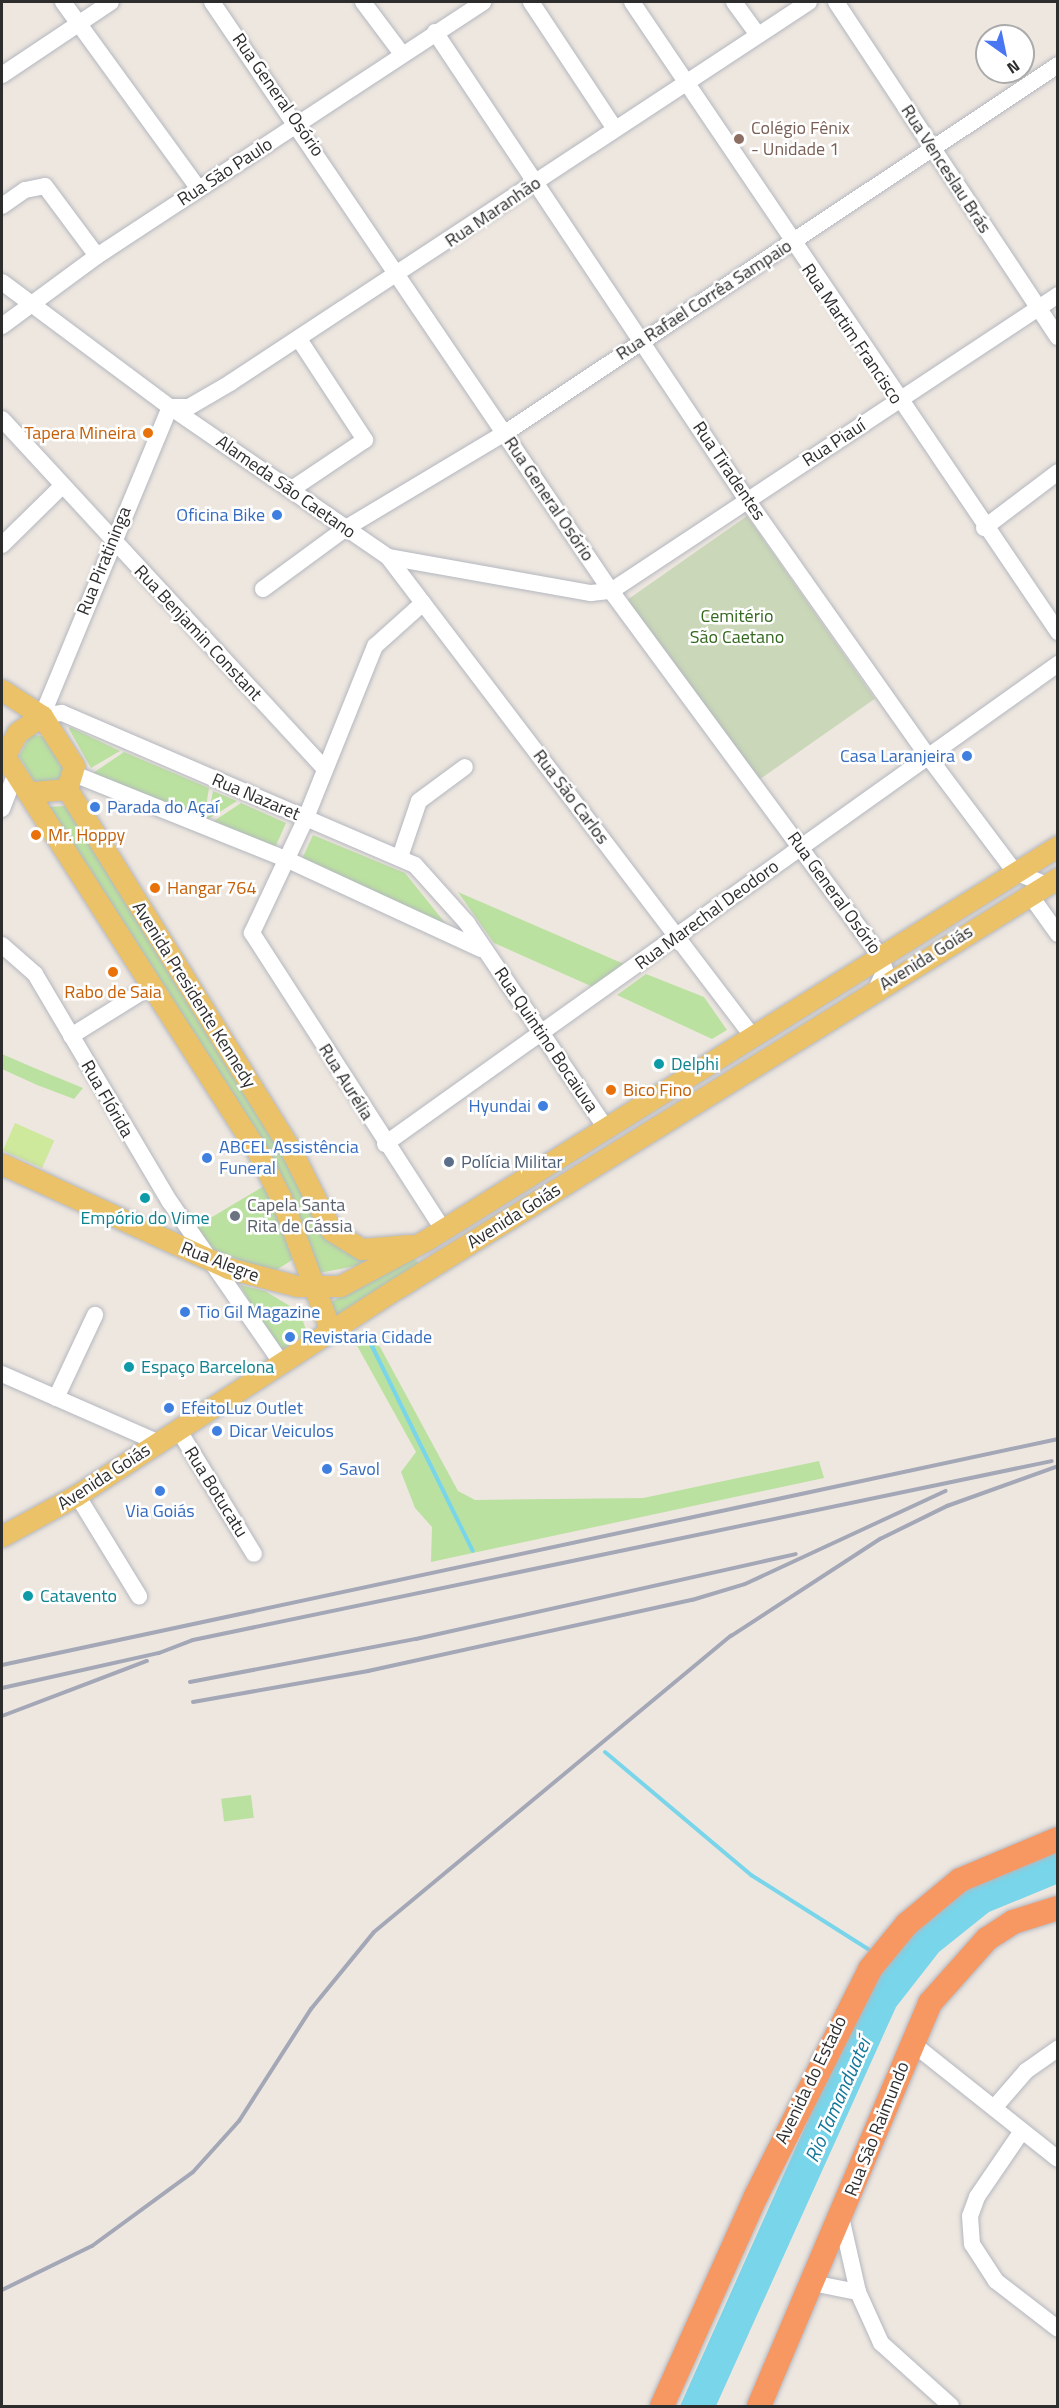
<!DOCTYPE html>
<html>
<head>
<meta charset="utf-8">
<style>
	body { margin:0 }
	#map { position:relative; width:1059px; height:2408px; overflow:hidden; background:#eee7e0; font-family:"Titillium Web",sans-serif }
	div>[style] { position:absolute }
	[style*='--x'] { left:calc(var(--x)*1px); top:calc(var(--y)*1px); width:calc(var(--w)*1px); rotate:calc(var(--a)*1deg) }
	.green>* { inset:0; background:#bbe1a0; transform-origin:0 0 }
	.cemetery>* { inset:0; background:#cad7b8; transform-origin:0 0 }
	.pitch>* { inset:0; background:#cee89c; transform-origin:0 0 }
	.water>* { inset:0; background:#79d5ea }
	.stream>* { height:4px; margin:-2px; padding:0 2px; transform-origin:2px; border-radius:2px; background:#79d5ea }
	.roads { filter:drop-shadow(0 0 2px #b4b7bf) drop-shadow(0 0 2px #b4b7bf) }
	.minor>* { height:16px; margin:-8px; padding:0 8px; transform-origin:8px; border-radius:8px; background:#fff }
	.major>* { height:21px; margin:-10.5px; padding:0 10.5px; transform-origin:10.5px; border-radius:10.5px; background:#ebc268 }
	.highway>* { height:24px; margin:-12px; padding:0 12px; transform-origin:12px; border-radius:12px; background:#f79762 }
	.rail>* { height:4px; margin:-2px; padding:0 2px; transform-origin:2px; border-radius:2px; background:#a3a7b6 }
	.dots>* { width:16px; height:16px; translate:-50% -50%; box-sizing:border-box; border:3px solid #fff; border-radius:50% }
	span { translate:-50% -50%; white-space:nowrap; text-align:center; line-height:1.15; -webkit-text-stroke:5px #fff; paint-order:stroke }
	.street-label { font-size:18px; color:#2d2d2d }
	.education-label { font-size:18px; color:#785e54 }
	.left { translate:0 -50%; text-align:left }
	.food-label { font-size:18px; color:#c56008 }
	.right { translate:-100% -50%; text-align:right }
	.shop-label { font-size:18px; color:#366cbe }
	.park-label { font-size:18px; color:#34681f }
	.culture-label { font-size:18px; color:#0d838f }
	.service-label { font-size:18px; color:#4e5e75 }
	.worship-label { font-size:18px; color:#5b616d }
	.water-label { font-size:20px; color:#14779a; font-style:italic }
	.frame { position:absolute; inset:0; border:3px solid #2d2d2d; pointer-events:none }
	.north { position:absolute; left:975px; top:24px; width:60px; height:60px; box-sizing:border-box; background:#fff; border:2px solid #ababab; border-radius:50%; rotate:147deg; font-size:16px; font-weight:700; line-height:24px; text-align:center; color:#2d2d2d }
	.north::after { content:''; display:block; margin:auto; width:21px; height:27px; background:#4976f2; clip-path:polygon(50% 0,100% 100%,50% 72%,0 100%) }
</style>
</head>
<body>
<div id="map">
	<div class="green">
		<div style="clip-path:polygon(69px 729px,70px 727px,120px 751px,91px 768px)"></div>
		<div style="clip-path:polygon(31px 734px,45px 737px,63px 760px,63px 782px,35px 783px,19px 756px)"></div>
		<div style="clip-path:polygon(124px 752px,209px 788px,204px 819px,93px 773px)"></div>
		<div style="clip-path:polygon(213px 791px,237px 801px,207px 820px)"></div>
		<div style="clip-path:polygon(241px 803px,286px 823px,274px 850px,211px 823px)"></div>
		<div style="clip-path:polygon(66px 806px,253px 1099px,326px 1234px,343px 1251px,363px 1256px,366px 1264px,319px 1273px,47px 807px)"></div>
		<div style="clip-path:polygon(313px 835px,405px 873px,446px 924px,301px 861px)"></div>
		<div style="clip-path:polygon(458px 892px,624px 964px,593px 987px,494px 943px)"></div>
		<div style="clip-path:polygon(646px 974px,704px 997px,727px 1030px,712px 1039px,617px 995px)"></div>
		<div style="clip-path:polygon(2px 1054px,32px 1067px,83px 1088px,74px 1099px,37px 1085px,2px 1069px)"></div>
		<div style="clip-path:polygon(269px 1183px,288px 1234px,292px 1260px,272px 1273px,209px 1248px,197px 1226px)"></div>
		<div style="clip-path:polygon(413px 1258px,420px 1264px,338px 1317px,330px 1313px,327px 1304px)"></div>
		<div style="clip-path:polygon(240px 1285px,265px 1291px,300px 1312px,307px 1333px,279px 1353px)"></div>
		<div style="clip-path:polygon(373px 1334px,458px 1491px,475px 1500px,643px 1498px,819px 1461px,824px 1478px,431px 1562px,432px 1527px,415px 1508px,401px 1472px,416px 1452px,355px 1342px)"></div>
		<div style="left:251px;top:1795px;width:23px;height:30px;rotate:83deg"></div>
	</div>
	<div class="cemetery">
		<div style="left:747px;top:516px;width:223px;height:146px;rotate:55deg"></div>
	</div>
	<div class="pitch">
		<div style="left:15px;top:1123px;width:43px;height:30px;rotate:24deg"></div>
	</div>
	<div class="water">
		<div style="clip-path:polygon(1057px 1848px,1057px 1884px,989px 1912px,939px 1952px,896px 2007px,716px 2406px,680px 2406px,866px 1991px,915px 1927px,971px 1884px)"></div>
	</div>
	<div class="stream">
		<div style="--x:368;--y:1338;--w:237;--a:63.8"></div>
		<div style="--x:605;--y:1752;--w:191;--a:40.1"></div>
		<div style="--x:751;--y:1875;--w:144;--a:32.3"></div>
	</div>
	<div class="roads">
		<div class="minor">
			<div style="--x:63;--y:2;--w:231;--a:54"></div>
			<div style="--x:212;--y:2;--w:711;--a:55.89"></div>
			<div style="--x:611;--y:591;--w:455;--a:53.6"></div>
			<div style="--x:881;--y:957;--w:14;--a:73"></div>
			<div style="--x:885;--y:970;--w:21;--a:115"></div>
			<div style="--x:363;--y:2;--w:65;--a:53.1"></div>
			<div style="--x:531;--y:2;--w:152;--a:56.5"></div>
			<div style="--x:632;--y:2;--w:761;--a:55.93"></div>
			<div style="--x:734;--y:2;--w:41;--a:54"></div>
			<div style="--x:836;--y:2;--w:402;--a:56.5"></div>
			<div style="--x:435;--y:32;--w:562;--a:56.31"></div>
			<div style="--x:747;--y:500;--w:312;--a:54.8"></div>
			<div style="--x:927;--y:755;--w:146;--a:53.1"></div>
			<div style="--x:1015;--y:872;--w:35;--a:22"></div>
			<div style="--x:2;--y:75;--w:131;--a:-33.8"></div>
			<div style="--x:2;--y:206;--w:28;--a:-35"></div>
			<div style="--x:25;--y:190;--w:20;--a:-11"></div>
			<div style="--x:45;--y:186;--w:87;--a:53.4"></div>
			<div style="--x:2;--y:282;--w:209;--a:36.7"></div>
			<div style="--x:170;--y:407;--w:265;--a:34.5"></div>
			<div style="--x:388;--y:557;--w:206;--a:10.1"></div>
			<div style="--x:591;--y:593;--w:20;--a:-6"></div>
			<div style="--x:611;--y:591;--w:536;--a:-33.51"></div>
			<div style="--x:2;--y:326;--w:118;--a:-36.4"></div>
			<div style="--x:97;--y:256;--w:462;--a:-33.3"></div>
			<div style="--x:170;--y:407;--w:19;--a:0"></div>
			<div style="--x:189;--y:407;--w:48;--a:-30.3"></div>
			<div style="--x:230;--y:383;--w:693;--a:-33.35"></div>
			<div style="--x:2;--y:419;--w:473;--a:47.3"></div>
			<div style="--x:292;--y:489;--w:88;--a:-33.9"></div>
			<div style="--x:365;--y:440;--w:121;--a:-123.2"></div>
			<div style="--x:984;--y:528;--w:93;--a:-37.1"></div>
			<div style="--x:2;--y:545;--w:84;--a:-44.5"></div>
			<div style="--x:388;--y:557;--w:603;--a:52.75"></div>
			<div style="--x:263;--y:589;--w:103;--a:-36.3"></div>
			<div style="--x:346;--y:528;--w:185;--a:-30.9"></div>
			<div style="--x:505;--y:433;--w:664;--a:-33.64"></div>
			<div style="--x:423;--y:603;--w:64;--a:138.1"></div>
			<div style="--x:375;--y:646;--w:185;--a:111.9"></div>
			<div style="--x:306;--y:818;--w:127;--a:115.2"></div>
			<div style="--x:252;--y:933;--w:352;--a:57.2"></div>
			<div style="--x:42;--y:716;--w:20;--a:-9"></div>
			<div style="--x:62;--y:713;--w:384;--a:23.3"></div>
			<div style="--x:415;--y:865;--w:78;--a:48.1"></div>
			<div style="--x:467;--y:923;--w:246;--a:55.9"></div>
			<div style="--x:42;--y:716;--w:334;--a:-67.5"></div>
			<div style="--x:74;--y:774;--w:231;--a:21.9"></div>
			<div style="--x:288;--y:860;--w:213;--a:24.8"></div>
			<div style="--x:2;--y:809;--w:39;--a:-69"></div>
			<div style="--x:400;--y:857;--w:59;--a:-71.3"></div>
			<div style="--x:419;--y:801;--w:57;--a:-36.5"></div>
			<div style="--x:1030;--y:895;--w:48;--a:54.3"></div>
			<div style="--x:2;--y:945;--w:44;--a:41.3"></div>
			<div style="--x:35;--y:974;--w:265;--a:59.4"></div>
			<div style="--x:170;--y:1202;--w:197;--a:55.3"></div>
			<div style="--x:71;--y:1036;--w:97;--a:-31.9"></div>
			<div style="--x:385;--y:1144;--w:827;--a:-35.5"></div>
			<div style="--x:2;--y:1374;--w:169;--a:23.7"></div>
			<div style="--x:56;--y:1398;--w:92;--a:-64.8"></div>
			<div style="--x:178;--y:1429;--w:146;--a:58.7"></div>
			<div style="--x:77;--y:1495;--w:119;--a:58.5"></div>
			<div style="--x:912;--y:2043;--w:186;--a:38.5"></div>
			<div style="--x:994;--y:2108;--w:49;--a:-49.1"></div>
			<div style="--x:1026;--y:2071;--w:39;--a:-35"></div>
			<div style="--x:1022;--y:2131;--w:80;--a:124.3"></div>
			<div style="--x:977;--y:2197;--w:20;--a:110"></div>
			<div style="--x:970;--y:2216;--w:28;--a:86"></div>
			<div style="--x:972;--y:2244;--w:44;--a:57"></div>
			<div style="--x:996;--y:2281;--w:78;--a:37.7"></div>
			<div style="--x:841;--y:2217;--w:77;--a:77.2"></div>
			<div style="--x:858;--y:2292;--w:56;--a:65.7"></div>
			<div style="--x:881;--y:2343;--w:94;--a:42"></div>
			<div style="--x:812;--y:2283;--w:47;--a:11.1"></div>
		</div>
		<div class="major">
			<div style="--x:2;--y:690;--w:48;--a:33"></div>
			<div style="--x:42;--y:716;--w:59;--a:57.4"></div>
			<div style="--x:74;--y:766;--w:24;--a:107"></div>
			<div style="--x:67;--y:789;--w:36;--a:175"></div>
			<div style="--x:2;--y:752;--w:469;--a:57.4"></div>
			<div style="--x:255;--y:1147;--w:57;--a:63"></div>
			<div style="--x:281;--y:1198;--w:143;--a:69.5"></div>
			<div style="--x:5;--y:755;--w:26;--a:-61"></div>
			<div style="--x:18;--y:732;--w:29;--a:-34"></div>
			<div style="--x:67;--y:789;--w:427;--a:58.2"></div>
			<div style="--x:292;--y:1152;--w:87;--a:63.4"></div>
			<div style="--x:331;--y:1230;--w:36;--a:32"></div>
			<div style="--x:362;--y:1249;--w:47;--a:-4.9"></div>
			<div style="--x:2;--y:1164;--w:249;--a:24.7"></div>
			<div style="--x:228;--y:1268;--w:71;--a:14.6"></div>
			<div style="--x:297;--y:1286;--w:43;--a:0"></div>
			<div style="--x:340;--y:1286;--w:98;--a:-28.1"></div>
			<div style="--x:426;--y:1240;--w:745;--a:-31.94"></div>
			<div style="--x:2;--y:1536;--w:85;--a:-28.7"></div>
			<div style="--x:77;--y:1495;--w:383;--a:-32.9"></div>
			<div style="--x:399;--y:1287;--w:776;--a:-31.83"></div>
		</div>
		<div class="highway">
			<div style="--x:662;--y:2406;--w:230;--a:-65.9"></div>
			<div style="--x:756;--y:2196;--w:254;--a:-63.3"></div>
			<div style="--x:870;--y:1969;--w:58;--a:-50.6"></div>
			<div style="--x:907;--y:1924;--w:69;--a:-39.7"></div>
			<div style="--x:960;--y:1880;--w:106;--a:-22.7"></div>
			<div style="--x:759;--y:2406;--w:438;--a:-67"></div>
			<div style="--x:930;--y:2003;--w:86;--a:-48.3"></div>
			<div style="--x:987;--y:1939;--w:31;--a:-33"></div>
			<div style="--x:1013;--y:1922;--w:47;--a:-17.3"></div>
		</div>
	</div>
	<div class="rail">
		<div style="--x:2;--y:1665;--w:1080;--a:-12.08"></div>
		<div style="--x:190;--y:1682;--w:230;--a:-10.8"></div>
		<div style="--x:416;--y:1639;--w:389;--a:-12.6"></div>
		<div style="--x:2;--y:1688;--w:161;--a:-12.6"></div>
		<div style="--x:159;--y:1653;--w:36;--a:-21"></div>
		<div style="--x:193;--y:1640;--w:877;--a:-11.77"></div>
		<div style="--x:193;--y:1702;--w:178;--a:-10"></div>
		<div style="--x:368;--y:1671;--w:332;--a:-12.4"></div>
		<div style="--x:692;--y:1600;--w:55;--a:-16.8"></div>
		<div style="--x:745;--y:1584;--w:221;--a:-24.9"></div>
		<div style="--x:2;--y:1716;--w:155;--a:-20.8"></div>
		<div style="--x:2;--y:2290;--w:100;--a:-26.1"></div>
		<div style="--x:92;--y:2246;--w:125;--a:-36.2"></div>
		<div style="--x:193;--y:2172;--w:69;--a:-48"></div>
		<div style="--x:239;--y:2121;--w:133;--a:-57.3"></div>
		<div style="--x:311;--y:2009;--w:99;--a:-50.7"></div>
		<div style="--x:374;--y:1932;--w:464;--a:-39.7"></div>
		<div style="--x:731;--y:1636;--w:178;--a:-33.1"></div>
		<div style="--x:880;--y:1539;--w:75;--a:-26.2"></div>
		<div style="--x:947;--y:1506;--w:118;--a:-19.8"></div>
	</div>
	<div class="dots">
		<div style="left:739px;top:139px;background:#8d6e63"></div>
		<div style="left:148px;top:433px;background:#e8710a"></div>
		<div style="left:277px;top:515px;background:#3f7fe0"></div>
		<div style="left:967px;top:756px;background:#3f7fe0"></div>
		<div style="left:95px;top:807px;background:#3f7fe0"></div>
		<div style="left:36px;top:835px;background:#e8710a"></div>
		<div style="left:155px;top:888px;background:#e8710a"></div>
		<div style="left:113px;top:972px;background:#e8710a"></div>
		<div style="left:659px;top:1064px;background:#0f9aa8"></div>
		<div style="left:611px;top:1090px;background:#e8710a"></div>
		<div style="left:543px;top:1106px;background:#3f7fe0"></div>
		<div style="left:207px;top:1158px;background:#3f7fe0"></div>
		<div style="left:449px;top:1162px;background:#5c6f8a"></div>
		<div style="left:145px;top:1198px;background:#0f9aa8"></div>
		<div style="left:235px;top:1216px;background:#6b7280"></div>
		<div style="left:185px;top:1312px;background:#3f7fe0"></div>
		<div style="left:290px;top:1337px;background:#3f7fe0"></div>
		<div style="left:129px;top:1367px;background:#0f9aa8"></div>
		<div style="left:169px;top:1408px;background:#3f7fe0"></div>
		<div style="left:217px;top:1431px;background:#3f7fe0"></div>
		<div style="left:327px;top:1469px;background:#3f7fe0"></div>
		<div style="left:160px;top:1491px;background:#3f7fe0"></div>
		<div style="left:28px;top:1596px;background:#0f9aa8"></div>
	</div>
	<div class="street-label">
		<span style="left:278px;top:95px;rotate:55deg">Rua General Osório</span>
		<span style="left:946px;top:169px;rotate:57deg">Rua Venceslau Brás</span>
		<span style="left:225px;top:172px;rotate:-33deg">Rua São Paulo</span>
		<span style="left:493px;top:212px;rotate:-34deg">Rua Maranhão</span>
		<span style="left:704px;top:300px;rotate:-33deg">Rua Rafael Corrêa Sampaio</span>
		<span style="left:852px;top:334px;rotate:56deg">Rua Martim Francisco</span>
		<span style="left:834px;top:443px;rotate:-33deg">Rua Piauí</span>
		<span style="left:729px;top:471px;rotate:56deg">Rua Tiradentes</span>
		<span style="left:286px;top:487px;rotate:35deg">Alameda São Caetano</span>
		<span style="left:549px;top:499px;rotate:56deg">Rua General Osório</span>
		<span style="left:104px;top:561px;rotate:-68deg">Rua Piratininga</span>
		<span style="left:198px;top:633px;rotate:47deg">Rua Benjamin Constant</span>
		<span style="left:256px;top:797px;rotate:23deg">Rua Nazaret</span>
		<span style="left:571px;top:797px;rotate:53deg">Rua São Carlos</span>
		<span style="left:834px;top:893px;rotate:54deg">Rua General Osório</span>
		<span style="left:707px;top:915px;rotate:-36deg">Rua Marechal Deodoro</span>
		<span style="left:926px;top:958px;rotate:-32deg">Avenida Goiás</span>
		<span style="left:194px;top:995px;rotate:58deg">Avenida Presidente Kennedy</span>
		<span style="left:546px;top:1040px;rotate:56deg">Rua Quintino Bocaiuva</span>
		<span style="left:346px;top:1082px;rotate:58deg">Rua Aurélia</span>
		<span style="left:107px;top:1099px;rotate:60deg">Rua Flórida</span>
		<span style="left:514px;top:1216px;rotate:-32deg">Avenida Goiás</span>
		<span style="left:220px;top:1262px;rotate:21deg">Rua Alegre</span>
		<span style="left:104px;top:1477px;rotate:-33deg">Avenida Goiás</span>
		<span style="left:216px;top:1492px;rotate:58deg">Rua Botucatu</span>
		<span style="left:811px;top:2080px;rotate:-64deg">Avenida do Estado</span>
		<span style="left:877px;top:2129px;rotate:-68deg">Rua São Raimundo</span>
	</div>
	<div class="education-label">
		<span class="left" style="left:751px;top:139px">Colégio Fênix<br>- Unidade 1</span>
	</div>
	<div class="food-label">
		<span class="right" style="left:136px;top:433px">Tapera Mineira</span>
		<span class="left" style="left:48px;top:835px">Mr. Hoppy</span>
		<span class="left" style="left:167px;top:888px">Hangar 764</span>
		<span style="left:113px;top:992px">Rabo de Saia</span>
		<span class="left" style="left:623px;top:1090px">Bico Fino</span>
	</div>
	<div class="shop-label">
		<span class="right" style="left:265px;top:515px">Oficina Bike</span>
		<span class="right" style="left:955px;top:756px">Casa Laranjeira</span>
		<span class="left" style="left:107px;top:807px">Parada do Açaí</span>
		<span class="right" style="left:531px;top:1106px">Hyundai</span>
		<span class="left" style="left:219px;top:1158px">ABCEL Assistência<br>Funeral</span>
		<span class="left" style="left:197px;top:1312px">Tio Gil Magazine</span>
		<span class="left" style="left:302px;top:1337px">Revistaria Cidade</span>
		<span class="left" style="left:181px;top:1408px">EfeitoLuz Outlet</span>
		<span class="left" style="left:229px;top:1431px">Dicar Veiculos</span>
		<span class="left" style="left:339px;top:1469px">Savol</span>
		<span style="left:160px;top:1511px">Via Goiás</span>
	</div>
	<div class="park-label">
		<span style="left:737px;top:627px">Cemitério<br>São Caetano</span>
	</div>
	<div class="culture-label">
		<span class="left" style="left:671px;top:1064px">Delphi</span>
		<span style="left:145px;top:1218px">Empório do Vime</span>
		<span class="left" style="left:141px;top:1367px">Espaço Barcelona</span>
		<span class="left" style="left:40px;top:1596px">Catavento</span>
	</div>
	<div class="service-label">
		<span class="left" style="left:461px;top:1162px">Polícia Militar</span>
	</div>
	<div class="worship-label">
		<span class="left" style="left:247px;top:1216px">Capela Santa<br>Rita de Cássia</span>
	</div>
	<div class="water-label">
		<span style="left:837px;top:2100px;rotate:-66deg">Rio Tamanduateí</span>
	</div>
	<div class="frame"></div>
	<div class="north">N</div>
</div>
</body>
</html>
